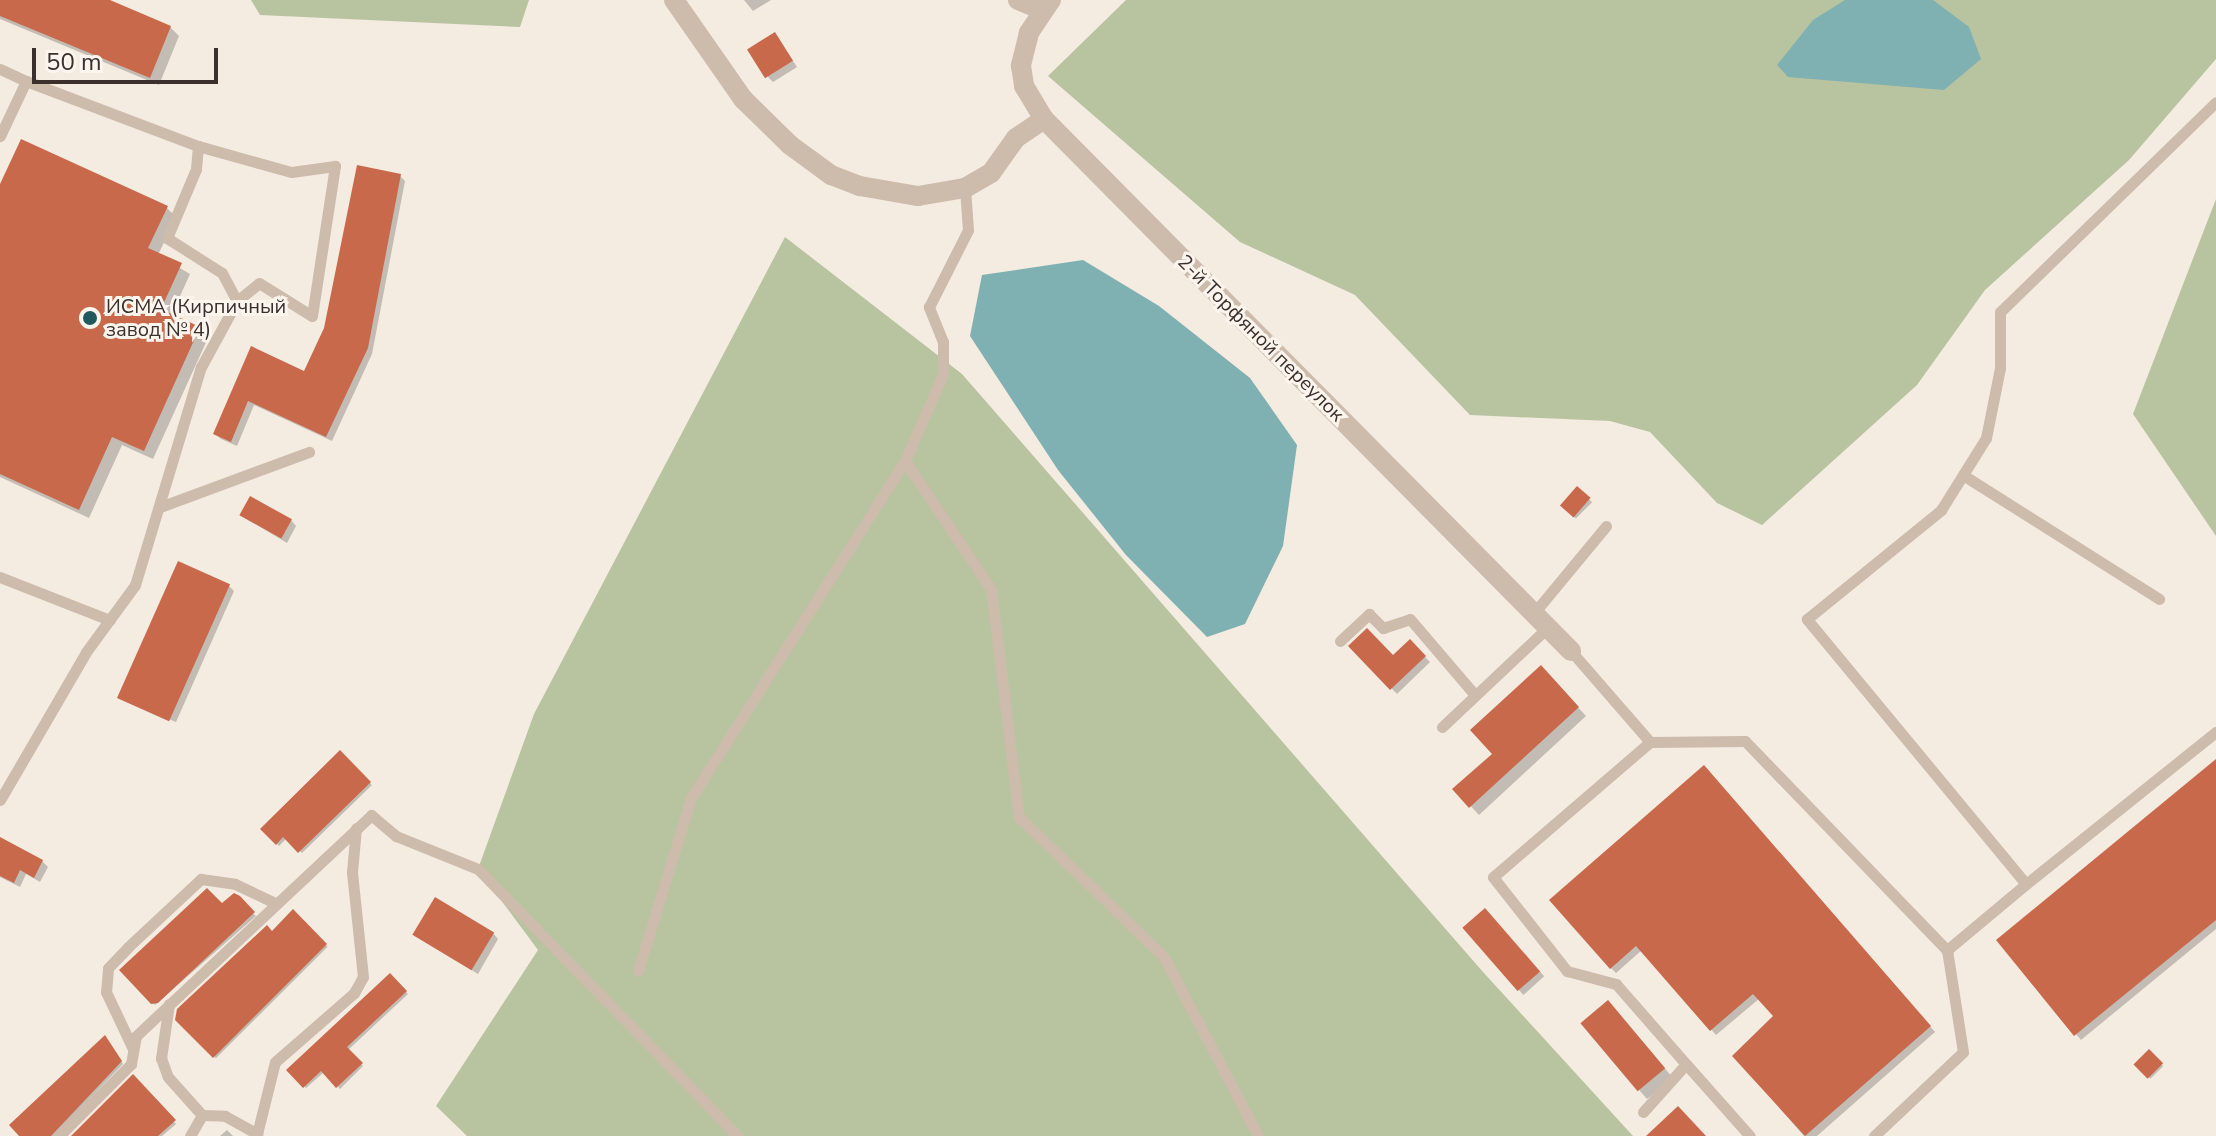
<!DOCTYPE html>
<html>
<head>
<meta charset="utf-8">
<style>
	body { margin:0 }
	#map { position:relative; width:2216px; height:1136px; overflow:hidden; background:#f4ebe1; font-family:"Nunito Sans",sans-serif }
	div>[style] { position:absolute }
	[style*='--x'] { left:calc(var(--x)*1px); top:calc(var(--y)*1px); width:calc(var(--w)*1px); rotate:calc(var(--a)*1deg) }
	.green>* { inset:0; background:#b8c4a0 }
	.water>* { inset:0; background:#7fb0b2 }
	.shadow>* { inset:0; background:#0003; transform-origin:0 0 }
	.building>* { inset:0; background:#c8694b; transform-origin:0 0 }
	.lane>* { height:11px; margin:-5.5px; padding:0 5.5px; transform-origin:5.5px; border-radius:5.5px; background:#cdbbac }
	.street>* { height:20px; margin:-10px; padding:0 10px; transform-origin:10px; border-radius:10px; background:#cdbbac }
	.dots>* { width:22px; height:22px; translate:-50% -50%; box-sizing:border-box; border:4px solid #fbf5ee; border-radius:50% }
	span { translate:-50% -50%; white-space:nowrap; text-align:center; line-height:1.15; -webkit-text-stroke:6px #fbf5ee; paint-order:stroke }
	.poi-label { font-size:20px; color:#3b302b }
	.left { translate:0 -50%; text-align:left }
	.street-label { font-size:20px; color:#3b302b }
	.scale { position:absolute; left:32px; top:48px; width:186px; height:36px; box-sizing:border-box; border:4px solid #3b302b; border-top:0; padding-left:10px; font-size:24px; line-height:28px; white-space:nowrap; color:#3b302b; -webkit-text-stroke:6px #fbf5ee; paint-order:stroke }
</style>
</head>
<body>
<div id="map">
	<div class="green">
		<div style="clip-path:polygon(251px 0,529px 0,520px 27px,260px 15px)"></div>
		<div style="clip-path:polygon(1126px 0,2216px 0,2216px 59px,2129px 160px,1985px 290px,1917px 385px,1762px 525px,1717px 503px,1650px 432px,1610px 421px,1470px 415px,1355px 295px,1240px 242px,1048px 76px)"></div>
		<div style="clip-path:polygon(2216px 199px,2216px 536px,2133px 414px)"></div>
		<div style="clip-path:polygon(785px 237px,962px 374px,1483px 972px,1633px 1136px,467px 1136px,436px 1106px,538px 950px,478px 869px,534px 714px)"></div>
	</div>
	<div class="water">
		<div style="clip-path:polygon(1845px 0,1933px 0,1969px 27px,1981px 59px,1944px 90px,1788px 77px,1777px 65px,1813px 20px)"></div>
		<div style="clip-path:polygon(1083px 260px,1159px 306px,1250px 378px,1297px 445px,1283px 546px,1245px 624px,1207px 637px,1126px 555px,1058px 470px,970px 336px,982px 275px)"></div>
	</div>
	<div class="shadow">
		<div style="clip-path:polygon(0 0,105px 0,170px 27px,179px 36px,159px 85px,0 19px)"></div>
		<div style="clip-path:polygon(744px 0,771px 0,753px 11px)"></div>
		<div style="clip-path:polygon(775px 34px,797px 67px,773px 82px,768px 77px)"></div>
		<div style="clip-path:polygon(400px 176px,405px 181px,372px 354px,332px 441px,254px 405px,237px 446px,221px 439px,215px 434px,252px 349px,305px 374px)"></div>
		<div style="clip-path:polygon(0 189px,166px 207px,176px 217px,158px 255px,190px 274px,171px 316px,208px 338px,153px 459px,122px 445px,89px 518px,0 477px)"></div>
		<div style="left:1578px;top:488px;width:20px;height:23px;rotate:45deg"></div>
		<div style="clip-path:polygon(242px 516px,291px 520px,296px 526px,287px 543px)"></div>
		<div style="clip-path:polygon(229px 586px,234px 591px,176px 722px,124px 701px,120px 698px)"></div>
		<div style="clip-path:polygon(1410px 642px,1430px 662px,1397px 694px,1351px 646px,1393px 658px)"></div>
		<div style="clip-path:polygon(1550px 677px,1586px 716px,1479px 815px,1455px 789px,1494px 754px)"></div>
		<div style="clip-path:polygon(340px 753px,372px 785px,302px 853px,287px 838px,279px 846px,263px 829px)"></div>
		<div style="clip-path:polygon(2216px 762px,2216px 929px,2081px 1040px,1999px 940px)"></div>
		<div style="clip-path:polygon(1709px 773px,1935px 1032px,1817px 1136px,1804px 1136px,1734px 1056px,1776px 1017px,1760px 998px,1716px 1035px,1642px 950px,1616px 973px,1611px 968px)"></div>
		<div style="clip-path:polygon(42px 861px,48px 867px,40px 882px,26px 874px,20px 887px,0 877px,0 864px)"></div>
		<div style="clip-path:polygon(234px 896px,256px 916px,155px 1005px,122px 970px)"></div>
		<div style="left:293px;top:912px;width:49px;height:158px;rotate:45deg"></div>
		<div style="left:1490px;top:916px;width:81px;height:28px;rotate:48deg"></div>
		<div style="clip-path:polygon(493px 933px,498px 939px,478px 974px,415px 935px)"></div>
		<div style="clip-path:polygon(390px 975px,408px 994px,348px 1050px,363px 1066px,340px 1089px,324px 1072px,306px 1088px,289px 1070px)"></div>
		<div style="clip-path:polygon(1616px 1011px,1673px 1078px,1647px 1099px,1582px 1024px)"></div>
		<div style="clip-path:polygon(107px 1040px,123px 1064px,54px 1136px,22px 1136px)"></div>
		<div style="left:2149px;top:1052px;width:20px;height:18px;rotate:45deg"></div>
		<div style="clip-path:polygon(133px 1076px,176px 1124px,162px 1136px,74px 1136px)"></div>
		<div style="clip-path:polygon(227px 1130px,233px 1136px,220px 1136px)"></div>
	</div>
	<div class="building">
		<div style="clip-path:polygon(0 0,110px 0,171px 26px,150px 78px,0 16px)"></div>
		<div style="left:775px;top:32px;width:34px;height:33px;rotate:58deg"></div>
		<div style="clip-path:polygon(21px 139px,168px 206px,148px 248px,182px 263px,161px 309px,200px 327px,144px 451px,112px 437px,79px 510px,0 474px,0 184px)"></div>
		<div style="clip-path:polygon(357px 165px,401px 174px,368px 348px,326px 437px,248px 401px,231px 442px,213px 434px,251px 346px,304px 371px,324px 328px)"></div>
		<div style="left:1577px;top:486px;width:18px;height:26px;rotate:41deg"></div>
		<div style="left:250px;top:496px;width:48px;height:22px;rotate:29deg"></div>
		<div style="left:178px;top:561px;width:57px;height:150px;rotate:24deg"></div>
		<div style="clip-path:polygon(1367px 628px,1393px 655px,1410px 639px,1426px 656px,1390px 690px,1348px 646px)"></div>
		<div style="clip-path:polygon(1541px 665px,1579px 707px,1469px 808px,1452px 789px,1492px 754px,1470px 730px)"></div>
		<div style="clip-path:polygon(340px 750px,371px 782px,298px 853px,283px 837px,276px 845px,260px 829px)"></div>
		<div style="clip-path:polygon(2216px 759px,2216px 920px,2074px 1036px,1996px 940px)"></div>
		<div style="clip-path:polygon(1704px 765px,1931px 1026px,1805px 1136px,1732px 1056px,1773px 1016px,1753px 994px,1710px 1031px,1636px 946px,1610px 969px,1549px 900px)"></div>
		<div style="clip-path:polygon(0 837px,43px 860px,34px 878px,20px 870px,14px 883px,0 876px)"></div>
		<div style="clip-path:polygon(207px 888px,222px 903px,234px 893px,240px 896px,255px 912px,158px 1003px,151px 1004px,119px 970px)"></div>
		<div style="left:435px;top:897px;width:69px;height:44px;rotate:31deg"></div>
		<div style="left:1485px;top:908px;width:84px;height:30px;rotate:49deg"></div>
		<div style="clip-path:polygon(293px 909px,327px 944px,213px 1058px,175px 1020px,177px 1009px,267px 925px,272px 931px)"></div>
		<div style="clip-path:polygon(390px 973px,407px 991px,347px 1047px,363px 1063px,336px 1088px,321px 1071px,303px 1088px,286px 1070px)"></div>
		<div style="left:1608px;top:1000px;width:89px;height:36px;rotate:50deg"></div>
		<div style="clip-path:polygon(105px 1035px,122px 1061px,51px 1136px,19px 1136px,9px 1125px)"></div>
		<div style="left:2149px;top:1049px;width:20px;height:22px;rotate:45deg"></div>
		<div style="clip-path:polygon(133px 1074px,176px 1120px,158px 1136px,71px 1136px)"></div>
		<div style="clip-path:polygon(1678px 1106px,1706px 1136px,1646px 1136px)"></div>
	</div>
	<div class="lane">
		<div style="--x:0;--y:69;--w:29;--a:25"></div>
		<div style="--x:26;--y:81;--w:61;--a:115.3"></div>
		<div style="--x:26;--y:81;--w:184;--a:20.7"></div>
		<div style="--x:198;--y:146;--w:23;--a:95"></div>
		<div style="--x:196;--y:169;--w:75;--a:112.8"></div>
		<div style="--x:167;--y:238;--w:65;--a:32.5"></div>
		<div style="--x:222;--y:273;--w:32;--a:62"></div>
		<div style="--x:237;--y:301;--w:28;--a:-39"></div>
		<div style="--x:259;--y:283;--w:62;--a:31.9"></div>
		<div style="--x:312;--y:316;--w:152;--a:-81.3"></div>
		<div style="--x:335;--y:166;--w:44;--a:172.2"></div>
		<div style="--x:291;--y:172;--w:97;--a:-164.4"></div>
		<div style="--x:905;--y:461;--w:154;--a:56.1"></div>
		<div style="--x:991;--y:589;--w:230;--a:83"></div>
		<div style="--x:1019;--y:817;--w:202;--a:44"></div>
		<div style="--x:1164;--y:957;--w:202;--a:62.3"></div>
		<div style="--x:1963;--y:475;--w:232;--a:32.3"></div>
		<div style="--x:160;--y:507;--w:159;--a:-20.3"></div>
		<div style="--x:0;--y:577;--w:118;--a:21.4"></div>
		<div style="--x:1534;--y:613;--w:113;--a:-50.4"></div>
		<div style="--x:1340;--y:641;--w:40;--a:-43"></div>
		<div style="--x:1369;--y:614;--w:20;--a:45"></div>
		<div style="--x:1383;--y:628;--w:28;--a:-18"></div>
		<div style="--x:1410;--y:619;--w:100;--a:49.5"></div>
		<div style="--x:1571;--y:651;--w:121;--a:49"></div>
		<div style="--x:1650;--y:742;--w:207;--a:139.3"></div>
		<div style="--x:1493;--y:877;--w:120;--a:51.8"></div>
		<div style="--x:1567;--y:971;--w:51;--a:14.9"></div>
		<div style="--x:1616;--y:984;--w:106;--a:48.8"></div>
		<div style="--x:1442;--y:727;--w:146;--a:-43.3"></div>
		<div style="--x:1650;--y:742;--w:95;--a:-0.6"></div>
		<div style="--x:1745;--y:741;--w:291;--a:46"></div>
		<div style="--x:0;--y:800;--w:171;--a:-59.8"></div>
		<div style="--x:86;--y:652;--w:83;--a:-53.8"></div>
		<div style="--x:135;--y:585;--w:228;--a:-73.2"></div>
		<div style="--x:201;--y:367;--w:75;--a:-61.4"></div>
		<div style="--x:2026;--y:884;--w:243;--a:-38.7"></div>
		<div style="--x:638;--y:971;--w:181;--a:-73"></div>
		<div style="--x:691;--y:798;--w:399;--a:-57.6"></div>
		<div style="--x:905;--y:461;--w:95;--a:-66.4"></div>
		<div style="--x:943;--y:374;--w:32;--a:-90"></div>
		<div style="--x:943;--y:342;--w:38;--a:-112"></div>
		<div style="--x:929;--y:307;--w:86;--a:-63.1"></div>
		<div style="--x:968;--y:230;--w:42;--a:-94.1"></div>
		<div style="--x:169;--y:1004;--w:55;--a:98.4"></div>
		<div style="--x:161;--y:1058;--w:20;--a:70"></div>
		<div style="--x:168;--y:1077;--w:51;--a:48.2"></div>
		<div style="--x:202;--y:1115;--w:23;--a:2"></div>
		<div style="--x:225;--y:1116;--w:37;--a:29"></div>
		<div style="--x:257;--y:1134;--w:74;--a:-76"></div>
		<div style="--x:275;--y:1062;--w:105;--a:-41.1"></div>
		<div style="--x:354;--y:993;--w:18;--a:-61"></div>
		<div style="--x:363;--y:977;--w:106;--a:-96"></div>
		<div style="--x:352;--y:872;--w:44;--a:-84.8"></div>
		<div style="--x:133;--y:1049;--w:63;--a:-115.3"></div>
		<div style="--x:106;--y:992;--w:24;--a:-85"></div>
		<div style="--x:108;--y:968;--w:29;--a:-46"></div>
		<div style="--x:128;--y:947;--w:100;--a:-43"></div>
		<div style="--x:201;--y:879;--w:34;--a:8"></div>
		<div style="--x:235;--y:884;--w:42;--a:25.3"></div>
		<div style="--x:1643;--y:1112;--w:64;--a:-48.1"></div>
		<div style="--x:1686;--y:1064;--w:96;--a:48.4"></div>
		<div style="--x:59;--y:1136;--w:102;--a:-45"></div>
		<div style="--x:131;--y:1064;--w:28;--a:-80"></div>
		<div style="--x:136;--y:1036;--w:323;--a:-43.2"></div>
		<div style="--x:371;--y:815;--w:33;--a:40"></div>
		<div style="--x:396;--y:836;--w:88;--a:21.9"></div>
		<div style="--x:478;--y:869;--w:373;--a:45.8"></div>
		<div style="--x:190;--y:1136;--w:24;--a:-60"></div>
		<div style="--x:1874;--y:1136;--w:122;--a:-43.3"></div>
		<div style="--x:1963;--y:1052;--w:103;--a:-98.9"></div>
		<div style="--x:1947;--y:950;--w:103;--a:-39.9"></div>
		<div style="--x:2026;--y:884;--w:344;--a:-129.6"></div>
		<div style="--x:1807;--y:619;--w:173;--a:-39.1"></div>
		<div style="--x:1941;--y:510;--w:85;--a:-58"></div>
		<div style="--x:1986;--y:438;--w:71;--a:-78.7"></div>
		<div style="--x:2000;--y:368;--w:56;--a:-90"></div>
		<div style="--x:2000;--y:312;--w:301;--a:-44.2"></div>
	</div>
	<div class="street">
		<div style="--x:674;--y:0;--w:121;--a:55.1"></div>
		<div style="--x:743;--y:99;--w:66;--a:44.4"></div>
		<div style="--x:790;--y:145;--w:51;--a:36.2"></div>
		<div style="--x:831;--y:175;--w:31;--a:21"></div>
		<div style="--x:860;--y:186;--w:59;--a:9.8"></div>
		<div style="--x:918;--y:196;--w:48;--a:-9.7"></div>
		<div style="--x:965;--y:188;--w:30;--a:-30"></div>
		<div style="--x:991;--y:173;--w:43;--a:-54.5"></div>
		<div style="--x:1016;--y:138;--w:34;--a:-34"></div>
		<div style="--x:1018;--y:0;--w:27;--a:22"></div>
		<div style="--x:1051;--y:0;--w:40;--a:124"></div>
		<div style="--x:1029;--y:33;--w:34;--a:104"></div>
		<div style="--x:1021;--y:66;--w:20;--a:81"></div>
		<div style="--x:1024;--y:86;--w:39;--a:59"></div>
		<div style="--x:1044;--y:119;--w:749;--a:45.27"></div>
	</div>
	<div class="dots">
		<div style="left:90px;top:318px;background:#1f5a5e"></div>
	</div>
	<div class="poi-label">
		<span class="left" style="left:106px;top:318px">ИСМА (Кирпичный<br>завод № 4)</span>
	</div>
	<div class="street-label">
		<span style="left:1261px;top:338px;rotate:45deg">2-й Торфяной переулок</span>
	</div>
	<div class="scale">50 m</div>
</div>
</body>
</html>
